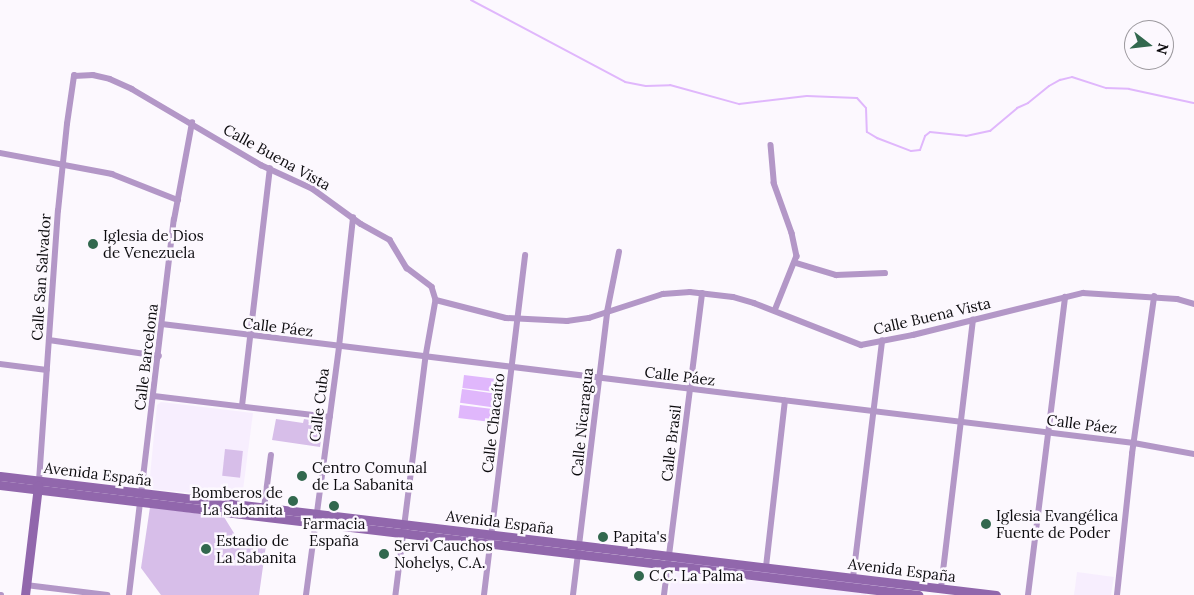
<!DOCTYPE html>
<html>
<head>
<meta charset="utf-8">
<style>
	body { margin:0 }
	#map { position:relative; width:1194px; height:595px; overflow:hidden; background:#fcf8fe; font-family:Lora,serif }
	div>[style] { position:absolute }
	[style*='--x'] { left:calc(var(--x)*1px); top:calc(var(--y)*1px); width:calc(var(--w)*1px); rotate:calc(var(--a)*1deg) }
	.built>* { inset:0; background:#f7eefe }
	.green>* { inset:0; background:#d7bee9; transform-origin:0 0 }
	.water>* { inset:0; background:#e0b7fc; transform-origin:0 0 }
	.stream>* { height:2px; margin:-1px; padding:0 1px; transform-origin:1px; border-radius:1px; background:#e0b7fc }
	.street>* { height:5.5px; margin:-2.75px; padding:0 2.75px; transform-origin:2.75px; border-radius:2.75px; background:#b397c7 }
	.secondary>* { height:9px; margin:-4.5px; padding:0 4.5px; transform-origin:4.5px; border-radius:4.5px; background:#9167ac }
	.dots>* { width:14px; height:14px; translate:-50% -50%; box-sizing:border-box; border:2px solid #fcf8fe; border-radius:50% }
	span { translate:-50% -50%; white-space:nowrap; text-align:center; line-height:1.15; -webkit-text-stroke:5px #fcf8fe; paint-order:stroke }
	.street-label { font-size:15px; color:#0c0b0e }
	.poi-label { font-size:15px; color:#0c0b0e }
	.left { translate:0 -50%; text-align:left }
	.right { translate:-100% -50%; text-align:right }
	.north { position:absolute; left:1124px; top:20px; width:50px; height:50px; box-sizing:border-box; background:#fcf8fe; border:1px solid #9c999e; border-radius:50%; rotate:106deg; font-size:14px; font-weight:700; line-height:20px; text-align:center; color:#0c0b0e }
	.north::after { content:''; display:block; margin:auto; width:18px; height:22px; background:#32684e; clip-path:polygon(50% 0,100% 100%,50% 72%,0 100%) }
</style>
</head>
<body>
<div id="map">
	<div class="built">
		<div style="clip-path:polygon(161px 402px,253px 413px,242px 498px,151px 489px,149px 486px,157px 405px)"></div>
		<div style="clip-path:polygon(672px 572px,866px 593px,866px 595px,669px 595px)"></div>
		<div style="clip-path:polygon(1077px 572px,1114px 577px,1111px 595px,1074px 595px)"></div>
	</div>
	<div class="green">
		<div style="clip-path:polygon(276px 419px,303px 423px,304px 419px,321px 422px,323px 427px,320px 447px,272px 440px)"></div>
		<div style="left:225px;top:449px;width:18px;height:27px;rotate:6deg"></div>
		<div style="clip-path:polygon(150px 507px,224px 517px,237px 538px,266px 545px,259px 595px,161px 595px,141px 568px)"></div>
		<div style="clip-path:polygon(677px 561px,965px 595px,811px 579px,677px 563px)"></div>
	</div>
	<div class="water">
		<div style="left:464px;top:375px;width:35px;height:13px;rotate:7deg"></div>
		<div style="left:462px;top:389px;width:36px;height:14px;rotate:8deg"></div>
		<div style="left:460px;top:405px;width:35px;height:13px;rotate:7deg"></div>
	</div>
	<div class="stream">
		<div style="--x:471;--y:0;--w:174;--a:28"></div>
		<div style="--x:625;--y:82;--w:21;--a:11"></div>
		<div style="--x:646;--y:86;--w:24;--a:-2"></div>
		<div style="--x:670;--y:85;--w:72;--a:15.4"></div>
		<div style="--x:739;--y:104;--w:68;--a:-6.7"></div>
		<div style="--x:807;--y:96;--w:50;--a:2.3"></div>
		<div style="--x:857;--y:98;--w:13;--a:48"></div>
		<div style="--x:866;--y:108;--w:24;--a:88"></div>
		<div style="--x:867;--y:132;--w:12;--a:31"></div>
		<div style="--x:877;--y:138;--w:36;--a:21"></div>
		<div style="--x:911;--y:151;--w:9;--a:-6"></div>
		<div style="--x:920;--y:150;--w:15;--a:-70"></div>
		<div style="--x:925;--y:136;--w:6;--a:-39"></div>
		<div style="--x:930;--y:132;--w:36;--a:6"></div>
		<div style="--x:966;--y:136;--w:25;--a:-12"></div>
		<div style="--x:990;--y:131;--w:35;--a:-40"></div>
		<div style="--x:1017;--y:108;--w:12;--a:-24"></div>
		<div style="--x:1028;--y:103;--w:27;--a:-39"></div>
		<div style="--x:1049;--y:86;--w:13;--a:-29"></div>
		<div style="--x:1060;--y:80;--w:12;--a:-14"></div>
		<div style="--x:1072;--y:77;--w:36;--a:18"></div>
		<div style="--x:1106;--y:88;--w:23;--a:2"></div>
		<div style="--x:1129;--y:89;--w:66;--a:12.2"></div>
	</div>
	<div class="street">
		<div style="--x:771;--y:145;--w:38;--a:85"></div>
		<div style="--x:774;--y:183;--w:53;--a:70.2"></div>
		<div style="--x:792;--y:233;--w:24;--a:78"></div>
		<div style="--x:797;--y:256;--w:59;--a:111.8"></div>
		<div style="--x:0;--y:153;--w:114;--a:10.6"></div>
		<div style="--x:112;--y:174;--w:71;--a:21.5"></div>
		<div style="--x:796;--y:263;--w:42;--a:16.7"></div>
		<div style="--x:836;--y:275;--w:49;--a:-2.3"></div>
		<div style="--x:436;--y:300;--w:72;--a:14.4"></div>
		<div style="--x:506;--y:318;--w:61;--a:2.8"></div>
		<div style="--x:567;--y:321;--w:22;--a:-8"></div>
		<div style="--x:589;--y:318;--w:78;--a:-18"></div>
		<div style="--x:663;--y:294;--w:27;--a:-4"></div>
		<div style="--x:690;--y:292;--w:43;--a:6.6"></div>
		<div style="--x:733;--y:297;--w:22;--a:16"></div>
		<div style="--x:754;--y:303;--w:115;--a:21.4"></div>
		<div style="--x:861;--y:345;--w:53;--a:-10.9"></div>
		<div style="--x:913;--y:335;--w:175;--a:-13.9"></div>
		<div style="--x:1083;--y:293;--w:94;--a:3.7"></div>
		<div style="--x:1177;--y:299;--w:18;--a:16"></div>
		<div style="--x:162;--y:324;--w:979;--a:6.98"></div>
		<div style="--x:1134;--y:443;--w:61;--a:10.4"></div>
		<div style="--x:49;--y:340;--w:111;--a:8.3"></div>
		<div style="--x:0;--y:364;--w:47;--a:7.3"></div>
		<div style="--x:154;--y:396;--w:177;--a:6.8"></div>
		<div style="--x:242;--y:406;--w:239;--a:-83.3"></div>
		<div style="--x:39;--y:481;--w:271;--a:-86"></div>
		<div style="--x:58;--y:211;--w:87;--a:-84.1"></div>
		<div style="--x:67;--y:124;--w:49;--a:-81.7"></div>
		<div style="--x:74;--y:76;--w:19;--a:-3"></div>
		<div style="--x:93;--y:75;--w:17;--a:13"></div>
		<div style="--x:110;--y:79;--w:24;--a:24"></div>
		<div style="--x:132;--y:89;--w:150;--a:30.5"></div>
		<div style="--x:261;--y:165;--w:57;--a:24.8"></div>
		<div style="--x:313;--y:189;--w:59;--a:36.1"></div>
		<div style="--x:361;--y:224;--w:33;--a:29"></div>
		<div style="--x:390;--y:240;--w:33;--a:59"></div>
		<div style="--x:407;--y:268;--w:31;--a:37"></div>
		<div style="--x:432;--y:287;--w:14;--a:73"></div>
		<div style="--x:436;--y:300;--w:58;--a:100"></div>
		<div style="--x:426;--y:357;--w:240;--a:97.2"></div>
		<div style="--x:264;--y:508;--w:53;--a:-82.5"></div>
		<div style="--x:766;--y:567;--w:167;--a:-83.5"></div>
		<div style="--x:853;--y:578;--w:239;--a:-83"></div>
		<div style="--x:26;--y:585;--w:82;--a:7"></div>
		<div style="--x:941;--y:588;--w:270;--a:-83.2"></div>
		<div style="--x:0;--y:595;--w:1;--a:0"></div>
		<div style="--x:129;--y:595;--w:378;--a:-83.2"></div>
		<div style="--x:174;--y:220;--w:99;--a:-79.5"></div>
		<div style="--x:306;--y:595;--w:250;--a:-82.4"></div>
		<div style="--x:339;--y:347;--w:130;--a:-83.8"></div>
		<div style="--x:484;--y:595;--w:342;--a:-83.1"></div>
		<div style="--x:573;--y:595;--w:285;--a:-83.1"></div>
		<div style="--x:607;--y:312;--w:61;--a:-78.7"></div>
		<div style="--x:664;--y:595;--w:304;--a:-82.8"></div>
		<div style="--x:1028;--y:595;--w:300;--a:-82.9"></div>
		<div style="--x:1117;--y:595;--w:142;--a:-83.9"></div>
		<div style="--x:1132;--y:454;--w:159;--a:-82"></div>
	</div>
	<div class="secondary">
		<div style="--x:0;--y:476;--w:1003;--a:6.81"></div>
		<div style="--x:0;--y:485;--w:925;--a:6.83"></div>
		<div style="--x:25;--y:595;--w:110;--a:-83.2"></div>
	</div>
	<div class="dots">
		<div style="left:93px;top:244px;background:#32684e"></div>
		<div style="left:302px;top:476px;background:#32684e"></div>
		<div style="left:293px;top:501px;background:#32684e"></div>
		<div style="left:334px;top:506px;background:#32684e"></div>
		<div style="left:986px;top:524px;background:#32684e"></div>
		<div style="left:603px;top:537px;background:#32684e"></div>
		<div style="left:206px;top:549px;background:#32684e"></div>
		<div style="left:384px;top:554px;background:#32684e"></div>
		<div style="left:639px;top:576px;background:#32684e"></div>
	</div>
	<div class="street-label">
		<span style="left:277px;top:157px;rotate:29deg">Calle Buena Vista</span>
		<span style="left:41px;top:277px;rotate:-86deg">Calle San Salvador</span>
		<span style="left:932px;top:316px;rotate:-13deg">Calle Buena Vista</span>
		<span style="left:278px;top:327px;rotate:7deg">Calle Páez</span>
		<span style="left:146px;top:357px;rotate:-83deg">Calle Barcelona</span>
		<span style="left:680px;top:376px;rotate:7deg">Calle Páez</span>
		<span style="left:319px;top:405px;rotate:-83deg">Calle Cuba</span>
		<span style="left:582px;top:422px;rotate:-84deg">Calle Nicaragua</span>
		<span style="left:493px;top:423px;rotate:-83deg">Calle Chacaíto</span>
		<span style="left:1082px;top:424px;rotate:7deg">Calle Páez</span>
		<span style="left:671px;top:443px;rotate:-83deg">Calle Brasil</span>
		<span style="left:98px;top:474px;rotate:7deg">Avenida España</span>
		<span style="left:500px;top:522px;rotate:7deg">Avenida España</span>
		<span style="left:902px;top:570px;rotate:7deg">Avenida España</span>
	</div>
	<div class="poi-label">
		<span class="left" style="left:103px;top:244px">Iglesia de Dios<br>de Venezuela</span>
		<span class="left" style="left:312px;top:476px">Centro Comunal<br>de La Sabanita</span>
		<span class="right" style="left:283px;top:501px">Bomberos de<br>La Sabanita</span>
		<span class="left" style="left:996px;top:524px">Iglesia Evangélica<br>Fuente de Poder</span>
		<span style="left:334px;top:532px">Farmacia<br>España</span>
		<span class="left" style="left:613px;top:537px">Papita's</span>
		<span class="left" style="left:216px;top:549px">Estadio de<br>La Sabanita</span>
		<span class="left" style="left:394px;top:554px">Servi Cauchos<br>Nohelys, C.A.</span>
		<span class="left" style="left:649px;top:576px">C.C. La Palma</span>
	</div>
	<div class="north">N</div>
</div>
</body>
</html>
